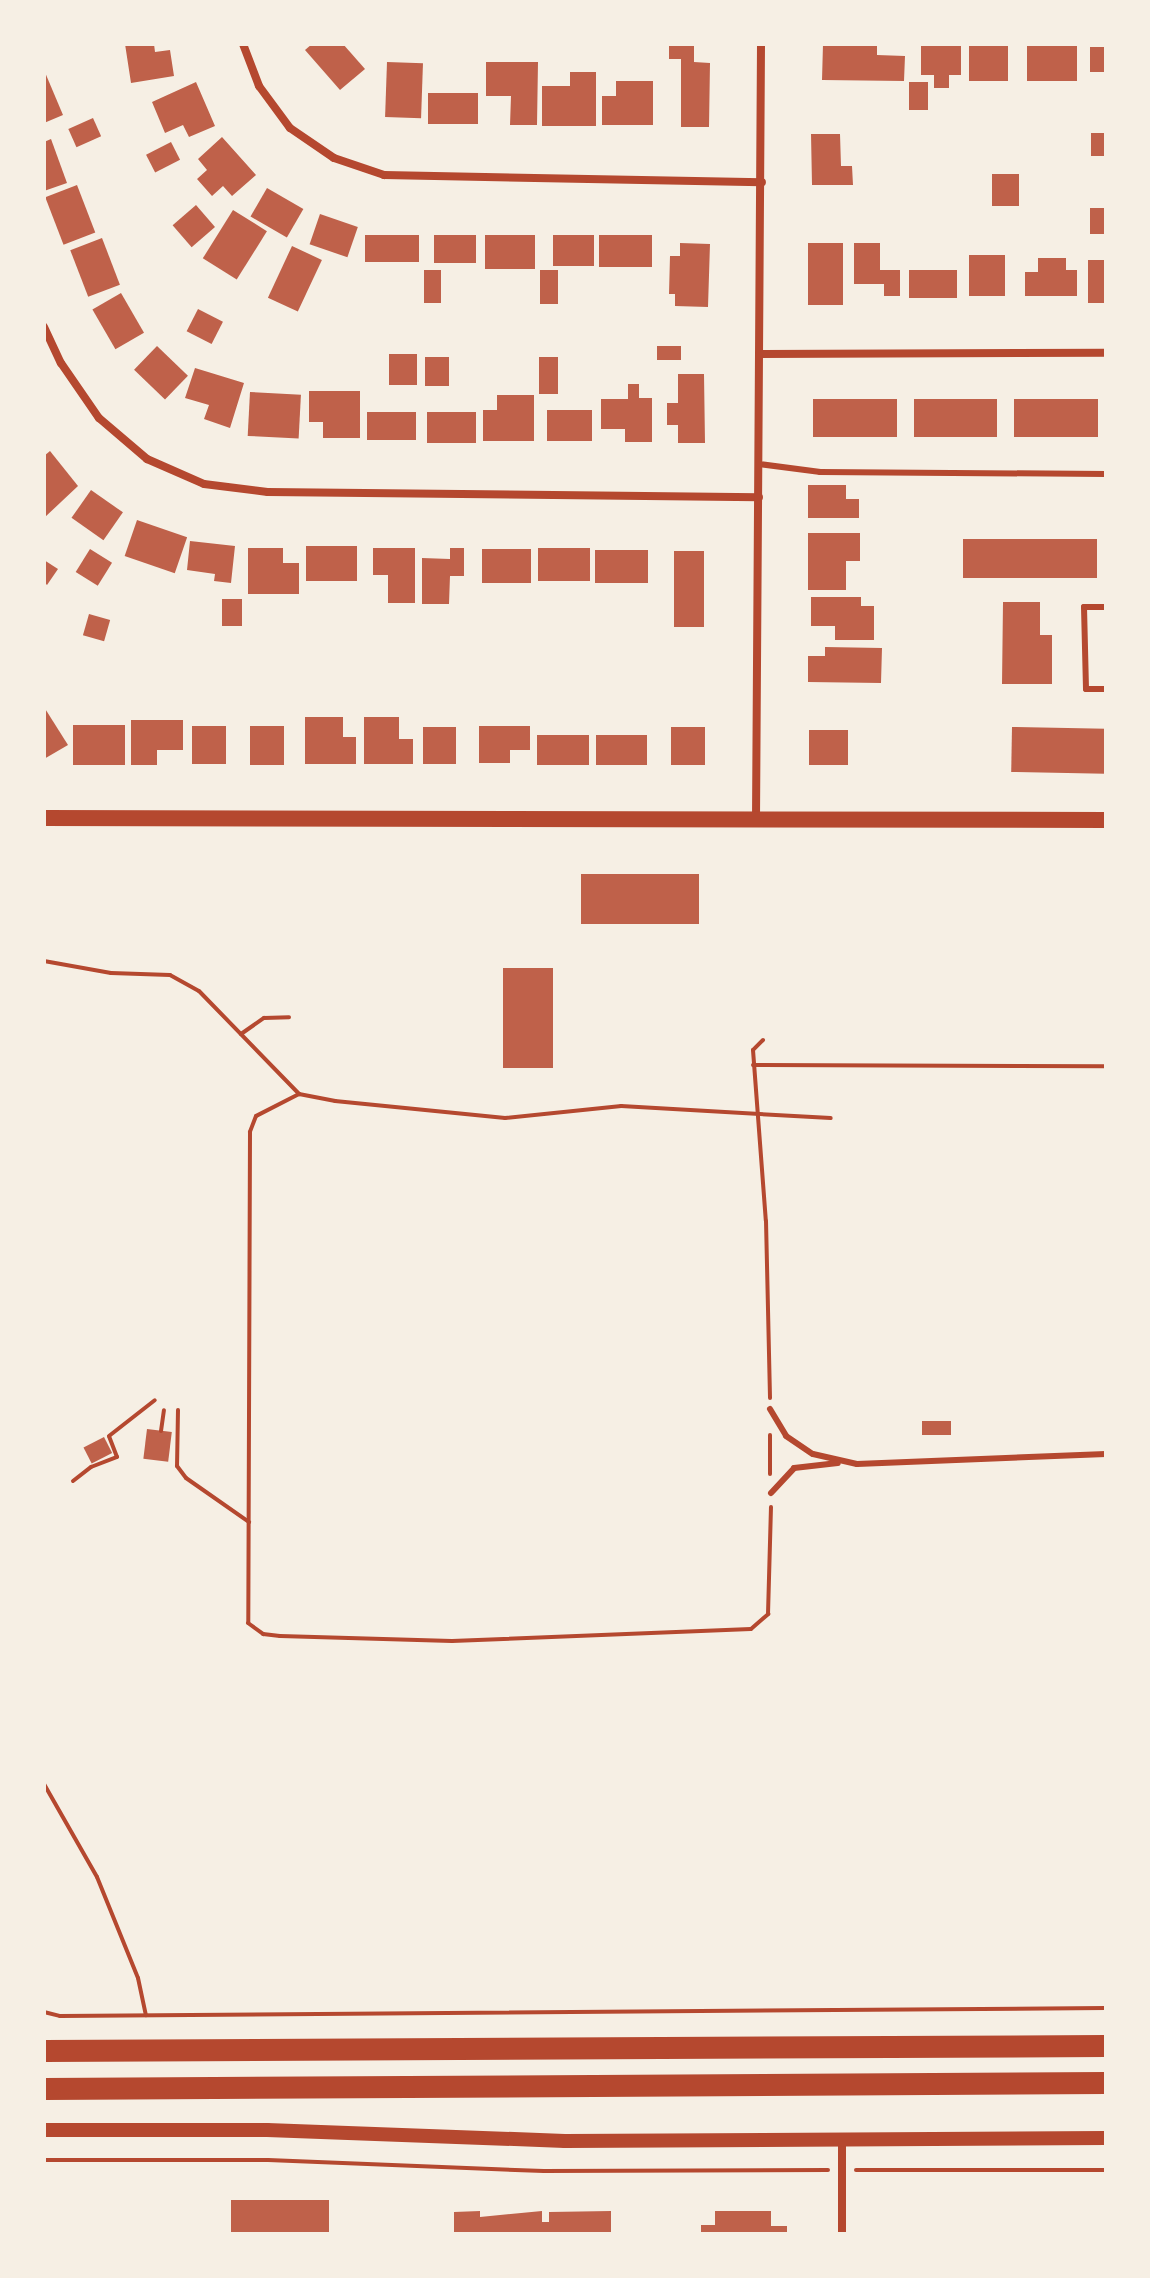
<!DOCTYPE html>
<html>
<head>
<meta charset="utf-8">
<style>
	body { margin:0 }
	#map { position:relative; width:1150px; height:2278px; overflow:hidden; background:#f6efe4; font-family:Mulish,sans-serif }
	div>[style] { position:absolute }
	[style*='--x'] { left:calc(var(--x)*1px); top:calc(var(--y)*1px); width:calc(var(--w)*1px); rotate:calc(var(--a)*1deg) }
	.building>* { inset:0; background:#bf614a; transform-origin:0 0 }
	.path>* { height:4px; margin:-2px; padding:0 2px; transform-origin:2px; border-radius:2px; background:#b5482f }
	.service>* { height:6px; margin:-3px; padding:0 3px; transform-origin:3px; border-radius:3px; background:#b5482f }
	.minor>* { height:8px; margin:-4px; padding:0 4px; transform-origin:4px; border-radius:4px; background:#b5482f }
	.tertiary>* { height:14px; margin:-7px; padding:0 7px; transform-origin:7px; border-radius:7px; background:#b5482f }
	.secondary>* { height:16px; margin:-8px; padding:0 8px; transform-origin:8px; border-radius:8px; background:#b5482f }
	.motorway>* { height:22px; margin:-11px; padding:0 11px; transform-origin:11px; border-radius:11px; background:#b5482f }
	span { translate:-50% -50%; white-space:nowrap; text-align:center; line-height:1.15; -webkit-text-stroke:6px #f6efe4; paint-order:stroke }
	.frame { position:absolute; inset:0; border:46px solid #f6efe4; pointer-events:none }
</style>
</head>
<body>
<div id="map">
	<div class="building">
		<div style="clip-path:polygon(125px 44px,154px 44px,155px 52px,170px 50px,174px 76px,131px 83px)"></div>
		<div style="clip-path:polygon(312px 44px,343px 44px,365px 69px,340px 90px,305px 50px)"></div>
		<div style="clip-path:polygon(823px 44px,877px 44px,877px 55px,905px 56px,904px 81px,822px 80px)"></div>
		<div style="clip-path:polygon(921px 45px,961px 45px,961px 75px,949px 75px,949px 88px,934px 88px,934px 75px,921px 75px)"></div>
		<div style="left:969px;top:45px;width:39px;height:36px"></div>
		<div style="clip-path:polygon(669px 46px,694px 46px,694px 62px,710px 63px,709px 127px,681px 127px,681px 59px,669px 59px)"></div>
		<div style="left:1027px;top:46px;width:50px;height:35px"></div>
		<div style="left:1090px;top:47px;width:16px;height:25px"></div>
		<div style="left:387px;top:62px;width:36px;height:55px;rotate:2deg"></div>
		<div style="clip-path:polygon(486px 62px,538px 62px,537px 125px,510px 125px,511px 96px,486px 96px)"></div>
		<div style="clip-path:polygon(44px 70px,63px 115px,44px 123px)"></div>
		<div style="clip-path:polygon(570px 72px,596px 72px,596px 126px,542px 126px,542px 86px,570px 86px)"></div>
		<div style="clip-path:polygon(616px 81px,653px 81px,653px 125px,602px 125px,602px 96px,616px 96px)"></div>
		<div style="clip-path:polygon(196px 82px,215px 126px,189px 137px,183px 125px,165px 133px,152px 102px)"></div>
		<div style="left:909px;top:82px;width:19px;height:28px"></div>
		<div style="left:428px;top:93px;width:50px;height:31px"></div>
		<div style="left:93px;top:118px;width:20px;height:27px;rotate:66deg"></div>
		<div style="left:1091px;top:133px;width:14px;height:23px"></div>
		<div style="clip-path:polygon(811px 134px,840px 134px,841px 166px,852px 166px,853px 185px,812px 185px)"></div>
		<div style="clip-path:polygon(222px 137px,256px 175px,232px 196px,223px 186px,212px 196px,197px 179px,207px 170px,198px 159px)"></div>
		<div style="clip-path:polygon(51px 139px,67px 183px,44px 191px,44px 142px)"></div>
		<div style="left:171px;top:142px;width:20px;height:28px;rotate:63deg"></div>
		<div style="left:992px;top:174px;width:27px;height:32px"></div>
		<div style="left:77px;top:185px;width:51px;height:34px;rotate:69deg"></div>
		<div style="left:267px;top:188px;width:42px;height:33px;rotate:30deg"></div>
		<div style="left:196px;top:205px;width:29px;height:31px;rotate:49deg"></div>
		<div style="left:1090px;top:208px;width:16px;height:26px"></div>
		<div style="left:233px;top:210px;width:40px;height:57px;rotate:32deg"></div>
		<div style="left:320px;top:214px;width:40px;height:32px;rotate:19deg"></div>
		<div style="left:365px;top:235px;width:54px;height:27px"></div>
		<div style="left:434px;top:235px;width:42px;height:28px"></div>
		<div style="left:485px;top:235px;width:50px;height:34px"></div>
		<div style="left:553px;top:235px;width:41px;height:31px"></div>
		<div style="left:599px;top:235px;width:53px;height:32px"></div>
		<div style="left:102px;top:238px;width:50px;height:34px;rotate:69deg"></div>
		<div style="clip-path:polygon(680px 243px,710px 244px,708px 307px,675px 306px,675px 294px,669px 294px,670px 256px,680px 256px)"></div>
		<div style="left:808px;top:243px;width:35px;height:62px"></div>
		<div style="clip-path:polygon(854px 243px,880px 243px,880px 270px,900px 270px,900px 296px,884px 296px,884px 284px,854px 284px)"></div>
		<div style="left:292px;top:246px;width:33px;height:57px;rotate:25deg"></div>
		<div style="left:969px;top:255px;width:36px;height:41px"></div>
		<div style="clip-path:polygon(1038px 258px,1066px 258px,1066px 270px,1077px 270px,1077px 296px,1025px 296px,1025px 272px,1038px 272px)"></div>
		<div style="left:1088px;top:260px;width:18px;height:43px"></div>
		<div style="left:424px;top:270px;width:17px;height:33px"></div>
		<div style="left:540px;top:270px;width:18px;height:34px"></div>
		<div style="left:909px;top:270px;width:48px;height:28px"></div>
		<div style="left:121px;top:293px;width:46px;height:33px;rotate:60deg"></div>
		<div style="left:198px;top:309px;width:28px;height:25px;rotate:27deg"></div>
		<div style="left:157px;top:346px;width:43px;height:33px;rotate:44deg"></div>
		<div style="left:657px;top:346px;width:24px;height:14px"></div>
		<div style="left:389px;top:354px;width:28px;height:31px"></div>
		<div style="left:425px;top:357px;width:24px;height:29px"></div>
		<div style="left:539px;top:357px;width:19px;height:37px"></div>
		<div style="clip-path:polygon(195px 368px,244px 383px,230px 428px,204px 419px,209px 405px,185px 398px)"></div>
		<div style="clip-path:polygon(678px 374px,704px 374px,705px 443px,678px 443px,678px 425px,667px 425px,667px 403px,678px 403px)"></div>
		<div style="clip-path:polygon(628px 384px,639px 384px,639px 398px,652px 398px,652px 442px,625px 442px,625px 429px,601px 429px,601px 399px,628px 399px)"></div>
		<div style="clip-path:polygon(309px 391px,360px 391px,360px 438px,323px 438px,323px 422px,309px 422px)"></div>
		<div style="left:250px;top:392px;width:51px;height:44px;rotate:3deg"></div>
		<div style="clip-path:polygon(497px 395px,534px 395px,534px 441px,483px 441px,483px 410px,497px 410px)"></div>
		<div style="left:813px;top:399px;width:84px;height:38px"></div>
		<div style="left:914px;top:399px;width:83px;height:38px"></div>
		<div style="left:1014px;top:399px;width:84px;height:38px"></div>
		<div style="left:547px;top:410px;width:45px;height:31px"></div>
		<div style="left:367px;top:412px;width:49px;height:28px"></div>
		<div style="left:427px;top:412px;width:49px;height:31px"></div>
		<div style="clip-path:polygon(50px 451px,78px 486px,44px 518px,44px 456px)"></div>
		<div style="clip-path:polygon(808px 485px,846px 485px,846px 499px,859px 499px,859px 518px,808px 518px)"></div>
		<div style="left:91px;top:490px;width:39px;height:34px;rotate:35deg"></div>
		<div style="left:137px;top:520px;width:53px;height:38px;rotate:19deg"></div>
		<div style="clip-path:polygon(808px 533px,860px 533px,860px 561px,846px 561px,846px 590px,808px 590px)"></div>
		<div style="left:963px;top:539px;width:134px;height:39px"></div>
		<div style="clip-path:polygon(190px 541px,235px 546px,231px 583px,214px 581px,215px 574px,187px 570px)"></div>
		<div style="left:306px;top:546px;width:51px;height:35px"></div>
		<div style="clip-path:polygon(248px 548px,283px 548px,283px 563px,299px 563px,299px 594px,248px 594px)"></div>
		<div style="clip-path:polygon(373px 548px,415px 548px,415px 603px,388px 603px,388px 575px,373px 575px)"></div>
		<div style="clip-path:polygon(450px 548px,464px 548px,464px 576px,450px 576px,449px 604px,422px 604px,422px 558px,450px 559px)"></div>
		<div style="left:538px;top:548px;width:52px;height:33px"></div>
		<div style="left:90px;top:549px;width:26px;height:27px;rotate:32deg"></div>
		<div style="left:482px;top:549px;width:49px;height:34px"></div>
		<div style="left:595px;top:550px;width:53px;height:33px"></div>
		<div style="left:674px;top:551px;width:30px;height:76px"></div>
		<div style="clip-path:polygon(44px 560px,58px 569px,47px 585px,44px 582px)"></div>
		<div style="clip-path:polygon(811px 597px,861px 597px,861px 606px,874px 606px,874px 640px,835px 640px,835px 626px,811px 626px)"></div>
		<div style="left:222px;top:599px;width:20px;height:27px"></div>
		<div style="clip-path:polygon(1003px 602px,1040px 602px,1040px 635px,1052px 635px,1052px 684px,1002px 684px)"></div>
		<div style="left:89px;top:614px;width:22px;height:22px;rotate:16deg"></div>
		<div style="clip-path:polygon(825px 647px,882px 648px,881px 683px,808px 682px,808px 656px,825px 656px)"></div>
		<div style="clip-path:polygon(44px 707px,68px 745px,44px 759px)"></div>
		<div style="clip-path:polygon(305px 717px,343px 717px,343px 737px,356px 737px,356px 764px,305px 764px)"></div>
		<div style="clip-path:polygon(364px 717px,399px 717px,399px 739px,413px 739px,413px 764px,364px 764px)"></div>
		<div style="clip-path:polygon(131px 720px,183px 720px,183px 750px,157px 750px,157px 765px,131px 765px)"></div>
		<div style="left:73px;top:725px;width:52px;height:40px"></div>
		<div style="left:192px;top:726px;width:34px;height:38px"></div>
		<div style="left:250px;top:726px;width:34px;height:39px"></div>
		<div style="clip-path:polygon(479px 726px,530px 726px,530px 750px,510px 750px,510px 763px,479px 763px)"></div>
		<div style="left:423px;top:727px;width:33px;height:37px"></div>
		<div style="left:671px;top:727px;width:34px;height:38px"></div>
		<div style="left:1012px;top:727px;width:94px;height:45px;rotate:1deg"></div>
		<div style="left:809px;top:730px;width:39px;height:35px"></div>
		<div style="left:537px;top:735px;width:52px;height:30px"></div>
		<div style="left:596px;top:735px;width:51px;height:30px"></div>
		<div style="left:581px;top:874px;width:118px;height:50px"></div>
		<div style="left:503px;top:968px;width:50px;height:100px"></div>
		<div style="left:922px;top:1421px;width:29px;height:14px"></div>
		<div style="left:147px;top:1429px;width:25px;height:30px;rotate:7deg"></div>
		<div style="left:104px;top:1437px;width:18px;height:23px;rotate:63deg"></div>
		<div style="left:231px;top:2200px;width:98px;height:34px"></div>
		<div style="clip-path:polygon(480px 2211px,480px 2217px,542px 2211px,542px 2222px,549px 2222px,549px 2212px,611px 2211px,611px 2234px,454px 2234px,454px 2212px)"></div>
		<div style="clip-path:polygon(715px 2211px,771px 2211px,771px 2226px,787px 2226px,787px 2234px,701px 2234px,701px 2225px,715px 2225px)"></div>
	</div>
	<div class="path">
		<div style="--x:44;--y:961;--w:68;--a:10.2"></div>
		<div style="--x:111;--y:973;--w:59;--a:1.9"></div>
		<div style="--x:170;--y:975;--w:33;--a:29"></div>
		<div style="--x:199;--y:991;--w:144;--a:45.8"></div>
		<div style="--x:299;--y:1094;--w:37;--a:11"></div>
		<div style="--x:335;--y:1101;--w:171;--a:5.7"></div>
		<div style="--x:505;--y:1118;--w:117;--a:-5.9"></div>
		<div style="--x:621;--y:1106;--w:210;--a:3.3"></div>
		<div style="--x:241;--y:1034;--w:28;--a:-35"></div>
		<div style="--x:264;--y:1018;--w:25;--a:-2"></div>
		<div style="--x:763;--y:1040;--w:14;--a:135"></div>
		<div style="--x:753;--y:1050;--w:171;--a:85.7"></div>
		<div style="--x:766;--y:1221;--w:177;--a:88.7"></div>
		<div style="--x:753;--y:1065;--w:353;--a:0.2"></div>
		<div style="--x:299;--y:1094;--w:48;--a:152.9"></div>
		<div style="--x:256;--y:1116;--w:17;--a:111"></div>
		<div style="--x:250;--y:1132;--w:491;--a:90.2"></div>
		<div style="--x:248;--y:1623;--w:19;--a:36"></div>
		<div style="--x:263;--y:1634;--w:17;--a:7"></div>
		<div style="--x:280;--y:1636;--w:172;--a:1.7"></div>
		<div style="--x:452;--y:1641;--w:299;--a:-2.3"></div>
		<div style="--x:751;--y:1629;--w:23;--a:-41"></div>
		<div style="--x:768;--y:1614;--w:107;--a:-88.4"></div>
		<div style="--x:178;--y:1410;--w:56;--a:91"></div>
		<div style="--x:177;--y:1466;--w:15;--a:53"></div>
		<div style="--x:186;--y:1478;--w:77;--a:34.9"></div>
		<div style="--x:161;--y:1431;--w:21;--a:-82"></div>
		<div style="--x:770;--y:1435;--w:39;--a:90"></div>
		<div style="--x:73;--y:1481;--w:23;--a:-38"></div>
		<div style="--x:91;--y:1467;--w:28;--a:-21"></div>
		<div style="--x:117;--y:1457;--w:22;--a:-111"></div>
		<div style="--x:109;--y:1436;--w:58;--a:-38"></div>
		<div style="--x:44;--y:1784;--w:107;--a:60.3"></div>
		<div style="--x:97;--y:1877;--w:109;--a:67.9"></div>
		<div style="--x:138;--y:1978;--w:38;--a:78"></div>
		<div style="--x:44;--y:2012;--w:16;--a:14"></div>
		<div style="--x:60;--y:2016;--w:1046;--a:-0.44"></div>
		<div style="--x:44;--y:2160;--w:224;--a:0"></div>
		<div style="--x:268;--y:2160;--w:276;--a:2.3"></div>
		<div style="--x:544;--y:2171;--w:284;--a:-0.2"></div>
		<div style="--x:856;--y:2170;--w:250;--a:0"></div>
	</div>
	<div class="service">
		<div style="--x:759;--y:464;--w:62;--a:7.5"></div>
		<div style="--x:820;--y:472;--w:286;--a:0.4"></div>
		<div style="--x:1106;--y:607;--w:22;--a:180"></div>
		<div style="--x:1084;--y:607;--w:82;--a:88.6"></div>
		<div style="--x:1086;--y:689;--w:20;--a:0"></div>
		<div style="--x:770;--y:1409;--w:31;--a:59"></div>
		<div style="--x:786;--y:1436;--w:32;--a:34"></div>
		<div style="--x:813;--y:1454;--w:45;--a:12.8"></div>
		<div style="--x:857;--y:1464;--w:249;--a:-2.3"></div>
		<div style="--x:771;--y:1493;--w:34;--a:-47"></div>
		<div style="--x:794;--y:1468;--w:44;--a:-6.5"></div>
	</div>
	<div class="minor">
		<div style="--x:243;--y:44;--w:45;--a:69.1"></div>
		<div style="--x:259;--y:86;--w:52;--a:53.6"></div>
		<div style="--x:290;--y:128;--w:53;--a:34.3"></div>
		<div style="--x:334;--y:158;--w:53;--a:18.8"></div>
		<div style="--x:384;--y:175;--w:378;--a:1.1"></div>
		<div style="--x:44;--y:327;--w:40;--a:65"></div>
		<div style="--x:61;--y:363;--w:67;--a:55.4"></div>
		<div style="--x:99;--y:418;--w:63;--a:40.5"></div>
		<div style="--x:147;--y:459;--w:62;--a:23.7"></div>
		<div style="--x:204;--y:484;--w:64;--a:7.1"></div>
		<div style="--x:268;--y:492;--w:491;--a:0.6"></div>
		<div style="--x:759;--y:354;--w:347;--a:-0.2"></div>
		<div style="--x:756;--y:819;--w:775;--a:-89.63"></div>
		<div style="--x:842;--y:2140;--w:94;--a:90"></div>
	</div>
	<div class="tertiary">
		<div style="--x:44;--y:2130;--w:223;--a:0"></div>
		<div style="--x:267;--y:2130;--w:298;--a:2.1"></div>
		<div style="--x:565;--y:2141;--w:541;--a:-0.32"></div>
	</div>
	<div class="secondary">
		<div style="--x:44;--y:818;--w:1062;--a:0.11"></div>
	</div>
	<div class="motorway">
		<div style="--x:44;--y:2051;--w:1062;--a:-0.27"></div>
		<div style="--x:44;--y:2089;--w:1062;--a:-0.32"></div>
	</div>
	<div class="frame"></div>
</div>
</body>
</html>
